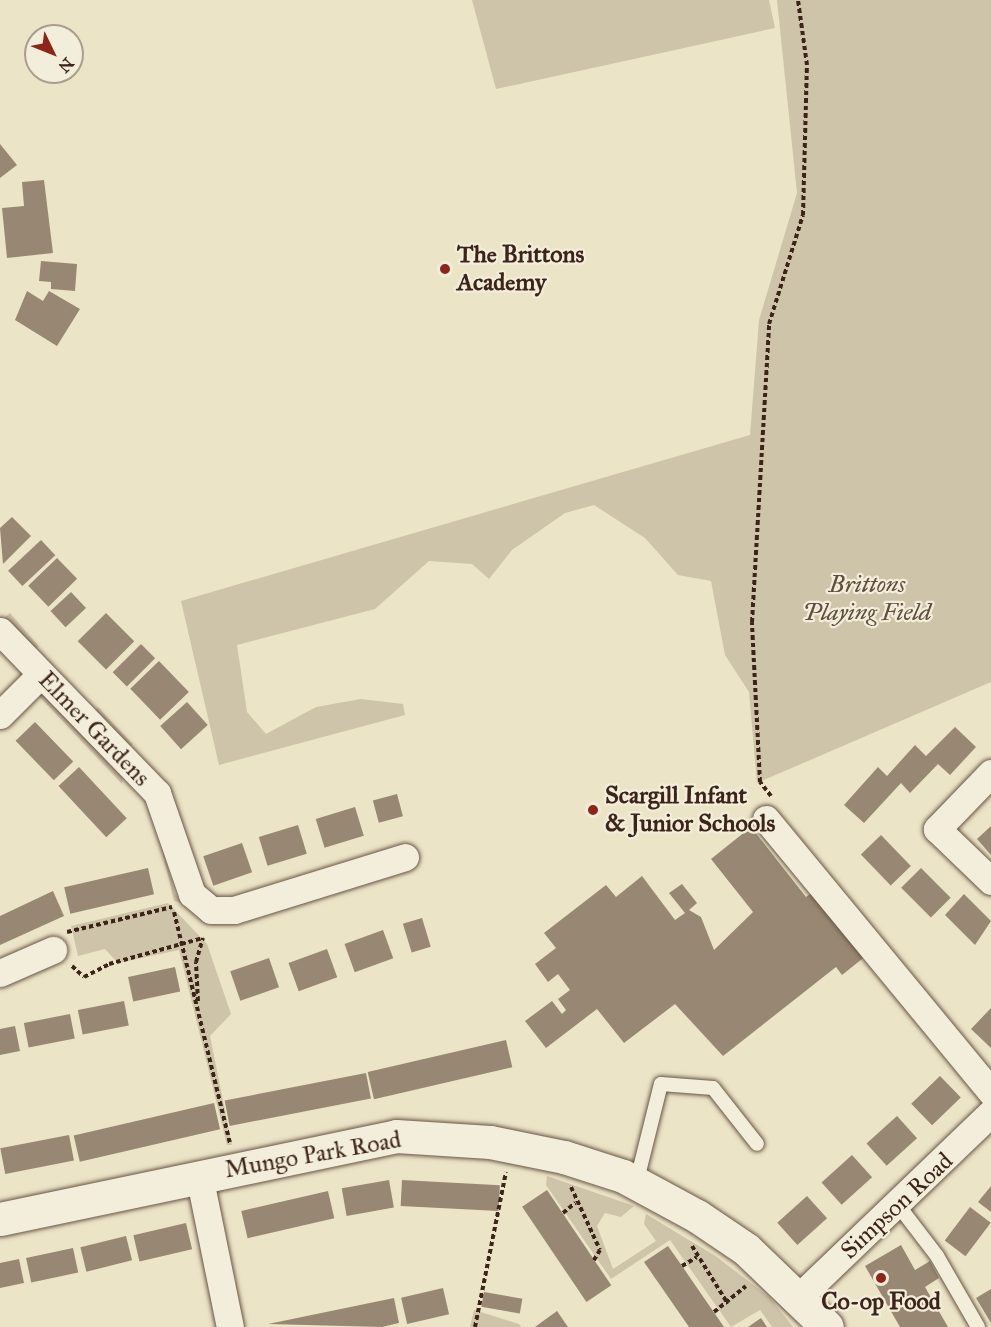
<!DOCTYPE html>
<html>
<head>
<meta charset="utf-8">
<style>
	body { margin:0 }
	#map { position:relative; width:991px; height:1327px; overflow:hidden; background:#ece4c7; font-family:"IM FELL Great Primer",serif }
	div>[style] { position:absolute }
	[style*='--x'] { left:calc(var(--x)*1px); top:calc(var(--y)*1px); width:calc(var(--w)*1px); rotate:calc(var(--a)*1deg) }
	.green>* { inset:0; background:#cec4a9; transform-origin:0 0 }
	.building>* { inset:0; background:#988873; transform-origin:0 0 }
	.path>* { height:4px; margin-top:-2px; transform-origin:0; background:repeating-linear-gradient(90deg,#3c2518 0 4.5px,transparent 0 7.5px) }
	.roads { filter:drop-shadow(0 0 2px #685544) drop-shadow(0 0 2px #685544) }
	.service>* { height:14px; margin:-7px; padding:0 7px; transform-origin:7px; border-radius:7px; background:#f3eddb }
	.minor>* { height:27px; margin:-13.5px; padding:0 13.5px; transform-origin:13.5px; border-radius:13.5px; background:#f3eddb }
	.tertiary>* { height:33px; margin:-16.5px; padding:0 16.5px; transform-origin:16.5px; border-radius:16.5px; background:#f3eddb }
	.dots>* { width:16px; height:16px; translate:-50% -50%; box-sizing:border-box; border:3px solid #f3eddb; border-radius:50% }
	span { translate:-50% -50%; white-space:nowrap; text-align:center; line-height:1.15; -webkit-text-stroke:4.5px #f3eddb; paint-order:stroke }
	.poi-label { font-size:24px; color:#3c2518; font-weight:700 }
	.left { translate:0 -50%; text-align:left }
	.park-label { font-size:24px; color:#604d3c; font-style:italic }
	.street-label { font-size:24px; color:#3c2518 }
	.north { position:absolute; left:24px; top:24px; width:60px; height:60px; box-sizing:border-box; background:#f3eddb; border:2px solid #aa9d8d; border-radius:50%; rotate:133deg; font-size:16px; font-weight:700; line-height:24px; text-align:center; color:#3c2518 }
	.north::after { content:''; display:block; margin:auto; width:21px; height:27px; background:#8f2418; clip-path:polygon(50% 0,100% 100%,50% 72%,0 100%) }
</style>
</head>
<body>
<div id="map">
	<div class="green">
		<div style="clip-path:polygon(472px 0,769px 0,775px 28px,496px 89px)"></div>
		<div style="clip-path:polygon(777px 0,991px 0,991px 682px,757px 783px,749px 692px,725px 655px,711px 581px,678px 575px,645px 538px,594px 505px,565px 513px,512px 550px,489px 579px,472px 564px,429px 561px,375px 609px,237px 645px,247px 712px,266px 734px,316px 707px,361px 699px,403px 704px,405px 715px,219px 765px,181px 601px,750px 435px,759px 320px,797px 193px)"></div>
		<div style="left:10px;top:613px;width:44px;height:11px;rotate:49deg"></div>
		<div style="clip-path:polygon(44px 692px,124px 774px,122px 784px,37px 694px)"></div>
		<div style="left:98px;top:707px;width:51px;height:8px;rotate:47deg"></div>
		<div style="clip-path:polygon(153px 812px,175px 894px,182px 903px,174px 901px)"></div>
		<div style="clip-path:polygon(168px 903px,207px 944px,231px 1014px,210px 1036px,232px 1145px,227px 1145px,179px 950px,118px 963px,105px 949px,78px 956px,71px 926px)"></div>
		<div style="clip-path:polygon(547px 1176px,634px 1206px,621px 1217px,605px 1213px,597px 1226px,613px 1269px,656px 1241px,644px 1224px,646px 1214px,717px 1257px,770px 1298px,793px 1327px,772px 1327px,760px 1310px,731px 1327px,670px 1240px,611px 1279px,546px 1185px)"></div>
		<div style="clip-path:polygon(474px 1310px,519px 1324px,521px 1327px,470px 1327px)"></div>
	</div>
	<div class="building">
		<div style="clip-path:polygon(0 144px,17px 165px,0 178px)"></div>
		<div style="clip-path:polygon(44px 180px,53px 253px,7px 258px,2px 208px,24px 206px,22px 182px)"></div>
		<div style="clip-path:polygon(41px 261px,77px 264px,75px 291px,51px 289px,51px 282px,39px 281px)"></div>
		<div style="clip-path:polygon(27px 291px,43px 301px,49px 291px,80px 309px,57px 346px,15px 320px)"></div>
		<div style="clip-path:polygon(12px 517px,31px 536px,3px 564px,0 528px)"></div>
		<div style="left:41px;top:540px;width:21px;height:45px;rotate:47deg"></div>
		<div style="left:57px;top:558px;width:29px;height:40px;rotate:46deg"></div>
		<div style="left:71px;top:592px;width:22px;height:28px;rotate:47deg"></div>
		<div style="left:106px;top:613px;width:40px;height:40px;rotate:45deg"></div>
		<div style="left:141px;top:644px;width:20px;height:40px;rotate:45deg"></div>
		<div style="left:159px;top:661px;width:43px;height:40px;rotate:46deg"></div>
		<div style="left:187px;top:702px;width:31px;height:36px;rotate:48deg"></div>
		<div style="left:35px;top:722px;width:55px;height:27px;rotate:46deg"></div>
		<div style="clip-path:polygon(955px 727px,976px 747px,950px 775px,938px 764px,910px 793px,901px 783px,864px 823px,844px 805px,878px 767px,887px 776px,915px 745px,926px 756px)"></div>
		<div style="left:79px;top:767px;width:70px;height:28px;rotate:47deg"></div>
		<div style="left:397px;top:794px;width:23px;height:25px;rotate:75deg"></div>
		<div style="left:355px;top:807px;width:30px;height:41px;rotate:73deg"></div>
		<div style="left:298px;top:825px;width:30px;height:41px;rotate:73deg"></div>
		<div style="clip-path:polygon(991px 826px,991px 855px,977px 839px)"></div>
		<div style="clip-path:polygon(751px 827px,806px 897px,816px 890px,867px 955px,842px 975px,836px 967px,723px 1056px,675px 1004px,624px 1043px,597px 1009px,546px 1048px,525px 1021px,552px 1001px,562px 1014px,566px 1010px,558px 999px,570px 990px,558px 974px,548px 982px,535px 964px,556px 948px,544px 933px,606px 885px,616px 897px,642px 876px,675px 920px,685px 913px,669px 893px,682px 884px,697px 903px,689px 910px,701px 917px,714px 950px,753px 912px,711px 859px)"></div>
		<div style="left:881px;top:835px;width:43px;height:28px;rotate:46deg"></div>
		<div style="left:242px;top:843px;width:31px;height:41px;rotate:71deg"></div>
		<div style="left:148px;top:868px;width:27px;height:86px;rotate:77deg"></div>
		<div style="left:921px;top:868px;width:42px;height:28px;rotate:45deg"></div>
		<div style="clip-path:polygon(53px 891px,64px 916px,0 945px,0 916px)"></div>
		<div style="clip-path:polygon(964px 894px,991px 921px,975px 945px,945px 915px)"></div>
		<div style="left:422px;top:918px;width:30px;height:20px;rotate:73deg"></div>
		<div style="left:383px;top:930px;width:30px;height:41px;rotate:70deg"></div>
		<div style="left:327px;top:949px;width:30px;height:41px;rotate:70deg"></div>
		<div style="left:269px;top:958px;width:31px;height:41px;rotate:71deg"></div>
		<div style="left:175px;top:967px;width:25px;height:48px;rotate:78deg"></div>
		<div style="left:124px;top:1001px;width:25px;height:47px;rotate:79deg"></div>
		<div style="clip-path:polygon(991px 1008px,991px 1048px,971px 1029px)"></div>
		<div style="left:70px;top:1014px;width:25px;height:47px;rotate:79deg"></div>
		<div style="clip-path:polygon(15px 1026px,20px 1051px,0 1055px,0 1029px)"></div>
		<div style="left:506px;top:1040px;width:28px;height:142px;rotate:77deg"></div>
		<div style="left:366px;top:1073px;width:26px;height:144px;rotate:79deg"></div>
		<div style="left:940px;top:1076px;width:30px;height:40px;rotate:46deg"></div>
		<div style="left:214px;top:1103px;width:27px;height:144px;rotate:77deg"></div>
		<div style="left:897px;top:1116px;width:30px;height:41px;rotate:48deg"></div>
		<div style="left:69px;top:1135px;width:26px;height:70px;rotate:79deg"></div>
		<div style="left:852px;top:1155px;width:30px;height:41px;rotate:48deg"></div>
		<div style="left:389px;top:1180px;width:28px;height:48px;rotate:80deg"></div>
		<div style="left:402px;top:1180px;width:98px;height:26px;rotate:3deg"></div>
		<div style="clip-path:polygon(991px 1186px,991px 1212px,978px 1202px)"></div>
		<div style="left:547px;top:1190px;width:115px;height:30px;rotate:56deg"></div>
		<div style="left:328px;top:1191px;width:28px;height:89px;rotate:77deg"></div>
		<div style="left:807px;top:1196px;width:30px;height:40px;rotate:48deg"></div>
		<div style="left:970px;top:1207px;width:26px;height:42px;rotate:37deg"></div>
		<div style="left:186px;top:1223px;width:27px;height:54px;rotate:77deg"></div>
		<div style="left:126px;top:1236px;width:25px;height:47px;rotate:76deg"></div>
		<div style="clip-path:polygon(901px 1245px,915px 1270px,930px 1261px,939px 1278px,925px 1287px,948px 1327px,900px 1327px,865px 1266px)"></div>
		<div style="clip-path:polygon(668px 1246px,682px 1266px,724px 1327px,689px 1327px,644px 1262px)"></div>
		<div style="left:73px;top:1248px;width:25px;height:48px;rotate:78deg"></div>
		<div style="clip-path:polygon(19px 1259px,24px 1283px,0 1288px,0 1263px)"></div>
		<div style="left:443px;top:1288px;width:27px;height:43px;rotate:77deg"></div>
		<div style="clip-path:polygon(991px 1289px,991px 1323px,976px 1298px)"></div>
		<div style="left:484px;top:1292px;width:39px;height:15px;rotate:10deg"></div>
		<div style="clip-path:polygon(394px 1298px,399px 1323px,382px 1327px,268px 1324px)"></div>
		<div style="clip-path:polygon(557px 1311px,568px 1327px,535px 1327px)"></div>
		<div style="clip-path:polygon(761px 1318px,767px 1327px,748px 1327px)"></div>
	</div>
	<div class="path">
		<div style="--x:771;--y:796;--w:18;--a:-128"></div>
		<div style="--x:760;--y:782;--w:160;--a:-92.9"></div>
		<div style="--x:752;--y:622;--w:298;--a:-86.7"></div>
		<div style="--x:769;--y:324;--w:114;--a:-72.7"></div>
		<div style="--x:803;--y:215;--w:150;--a:-88.5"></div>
		<div style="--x:807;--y:65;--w:66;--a:-97.9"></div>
		<div style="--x:174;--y:912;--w:239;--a:76.4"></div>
		<div style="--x:67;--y:932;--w:108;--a:-13.4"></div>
		<div style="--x:72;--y:966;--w:16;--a:43"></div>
		<div style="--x:84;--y:977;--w:28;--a:-27"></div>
		<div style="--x:109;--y:964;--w:98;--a:-15.5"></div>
		<div style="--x:198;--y:1001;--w:39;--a:-93"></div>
		<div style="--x:196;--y:962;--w:25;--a:-74"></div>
		<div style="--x:571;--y:1187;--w:69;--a:65.3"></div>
		<div style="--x:600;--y:1250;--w:12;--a:121"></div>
		<div style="--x:563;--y:1213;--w:16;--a:-40"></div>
		<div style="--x:692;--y:1246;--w:68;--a:58.2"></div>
		<div style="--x:682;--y:1266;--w:17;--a:-31"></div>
		<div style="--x:714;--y:1312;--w:41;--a:-39.1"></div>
		<div style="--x:475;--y:1327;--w:158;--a:-78.7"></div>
	</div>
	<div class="roads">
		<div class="service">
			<div style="--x:636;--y:1184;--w:103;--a:-76"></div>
			<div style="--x:661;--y:1084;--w:52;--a:4.4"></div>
			<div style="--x:713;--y:1088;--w:71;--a:51.8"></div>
			<div style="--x:898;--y:1205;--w:64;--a:52.6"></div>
			<div style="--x:937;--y:1256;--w:82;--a:60"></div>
		</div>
		<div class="minor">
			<div style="--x:0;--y:631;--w:226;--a:45.9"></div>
			<div style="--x:157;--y:793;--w:107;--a:70.9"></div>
			<div style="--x:192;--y:894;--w:25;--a:40"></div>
			<div style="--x:211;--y:910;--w:23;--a:0"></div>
			<div style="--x:234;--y:910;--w:179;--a:-17.2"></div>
			<div style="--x:0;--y:715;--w:58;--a:-45"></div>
			<div style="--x:991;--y:773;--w:78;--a:134"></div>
			<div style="--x:937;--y:829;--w:75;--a:43.9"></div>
			<div style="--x:766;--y:819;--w:354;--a:50.5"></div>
			<div style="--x:0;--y:973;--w:58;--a:-23.5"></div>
			<div style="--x:199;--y:1175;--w:155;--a:78.5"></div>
			<div style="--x:800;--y:1296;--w:265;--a:-43.8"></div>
		</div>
		<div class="tertiary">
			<div style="--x:0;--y:1219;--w:405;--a:-11.8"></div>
			<div style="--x:396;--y:1136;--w:94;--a:3.7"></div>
			<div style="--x:490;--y:1142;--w:76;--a:11.5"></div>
			<div style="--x:564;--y:1157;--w:62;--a:17.9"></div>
			<div style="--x:623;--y:1176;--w:84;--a:28.4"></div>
			<div style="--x:697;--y:1216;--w:59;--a:34"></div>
			<div style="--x:746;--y:1249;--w:112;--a:43.9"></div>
		</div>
	</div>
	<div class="dots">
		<div style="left:445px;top:269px;background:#8f2418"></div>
		<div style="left:593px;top:810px;background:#8f2418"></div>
		<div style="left:881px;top:1278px;background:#8f2418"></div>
	</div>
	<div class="poi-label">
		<span class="left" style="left:457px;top:269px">The Brittons<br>Academy</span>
		<span class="left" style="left:605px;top:810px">Scargill Infant<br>&amp; Junior Schools</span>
		<span style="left:881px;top:1302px">Co-op Food</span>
	</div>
	<div class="park-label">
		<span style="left:867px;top:599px">Brittons<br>Playing Field</span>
	</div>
	<div class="street-label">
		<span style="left:94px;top:729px;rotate:46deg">Elmer Gardens</span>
		<span style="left:313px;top:1155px;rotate:-10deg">Mungo Park Road</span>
		<span style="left:897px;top:1206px;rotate:-43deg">Simpson Road</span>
	</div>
	<div class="north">N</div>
</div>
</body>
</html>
